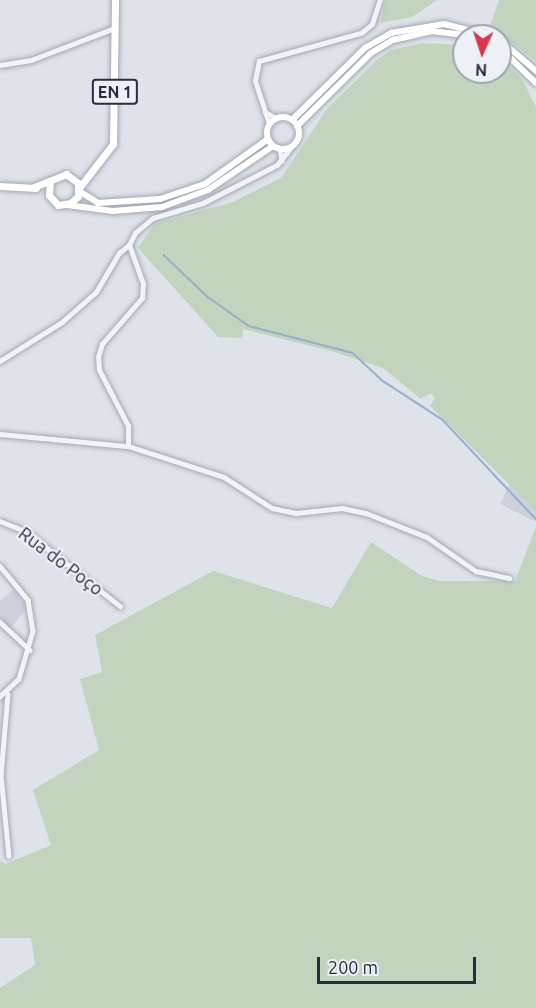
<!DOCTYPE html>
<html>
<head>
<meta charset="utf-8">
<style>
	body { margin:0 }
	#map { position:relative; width:536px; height:1008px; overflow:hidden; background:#dee2e9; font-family:Ubuntu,sans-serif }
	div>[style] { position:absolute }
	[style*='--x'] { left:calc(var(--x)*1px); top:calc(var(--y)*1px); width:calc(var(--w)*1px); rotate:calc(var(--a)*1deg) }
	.built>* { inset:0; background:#ccd1db }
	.green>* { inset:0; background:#c3d4be }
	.stream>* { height:1.5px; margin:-0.75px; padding:0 0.75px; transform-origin:0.75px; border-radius:0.75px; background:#95b0cd }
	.roads { filter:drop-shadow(0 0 2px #a3a9b3) drop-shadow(0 0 2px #a3a9b3) }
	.street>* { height:4.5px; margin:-2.25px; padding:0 2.25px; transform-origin:2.25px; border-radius:2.25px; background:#f1f3f7 }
	.secondary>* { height:6px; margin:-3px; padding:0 3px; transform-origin:3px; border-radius:3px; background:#fff }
	.secondary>.ring { margin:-3px; padding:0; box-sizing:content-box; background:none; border:6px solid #fff; border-radius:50% }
	.primary>* { height:7px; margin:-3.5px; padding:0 3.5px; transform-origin:3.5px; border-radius:3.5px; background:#fff }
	span { translate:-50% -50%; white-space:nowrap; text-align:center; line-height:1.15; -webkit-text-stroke:4.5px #edf1f6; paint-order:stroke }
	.shield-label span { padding:2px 4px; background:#edf1f6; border:2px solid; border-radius:4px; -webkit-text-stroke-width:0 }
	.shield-label { font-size:16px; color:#262f41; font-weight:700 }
	.street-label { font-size:18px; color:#262f41 }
	.north { position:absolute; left:452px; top:24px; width:60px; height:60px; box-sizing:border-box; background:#edf1f6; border:2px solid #9da3ae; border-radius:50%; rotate:183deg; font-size:16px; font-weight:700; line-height:24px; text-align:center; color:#262f41 }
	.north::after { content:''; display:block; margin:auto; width:21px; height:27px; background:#da364e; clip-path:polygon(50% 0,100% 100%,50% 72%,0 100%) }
	.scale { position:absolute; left:317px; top:957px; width:159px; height:27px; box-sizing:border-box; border:3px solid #262f41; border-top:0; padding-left:8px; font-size:18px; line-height:21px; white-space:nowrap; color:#262f41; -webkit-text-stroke:4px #edf1f6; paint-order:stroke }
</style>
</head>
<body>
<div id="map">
	<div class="built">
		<div style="clip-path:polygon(536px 429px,536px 522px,500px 504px)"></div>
		<div style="clip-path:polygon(14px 589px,27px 608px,9px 630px,0 619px,0 601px)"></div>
	</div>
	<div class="green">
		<div style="clip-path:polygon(385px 0,437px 0,412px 17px,380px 23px)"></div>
		<div style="clip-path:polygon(499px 0,536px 0,536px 61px,490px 26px)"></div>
		<div style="clip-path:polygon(423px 43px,464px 45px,464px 72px,500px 72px,500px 57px,522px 79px,536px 107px,536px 511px,430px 406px,435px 398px,431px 393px,421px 399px,383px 368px,331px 351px,243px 329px,242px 338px,218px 337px,138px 248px,154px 224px,233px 202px,281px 178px,327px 109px,377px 60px,391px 50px)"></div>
		<div style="clip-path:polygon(536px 527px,536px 1008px,0 1008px,0 988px,35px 965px,31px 938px,0 938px,0 861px,6px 864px,51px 845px,33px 790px,99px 750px,80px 679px,102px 672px,95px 635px,213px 571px,332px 608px,371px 542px,422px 576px,440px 581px,515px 581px)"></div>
	</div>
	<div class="stream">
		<div style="--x:164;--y:255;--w:61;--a:43.7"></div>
		<div style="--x:208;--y:297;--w:50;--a:35.3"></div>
		<div style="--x:249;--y:326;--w:107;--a:14.6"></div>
		<div style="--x:353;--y:353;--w:41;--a:43"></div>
		<div style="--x:383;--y:381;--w:72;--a:33"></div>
		<div style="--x:443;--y:420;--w:136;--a:46.8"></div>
	</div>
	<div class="roads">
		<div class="street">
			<div style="--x:0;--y:65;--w:31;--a:-9"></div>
			<div style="--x:31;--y:60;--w:90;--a:-20.9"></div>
			<div style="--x:265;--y:112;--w:13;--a:29"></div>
			<div style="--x:269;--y:124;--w:45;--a:-108"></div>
			<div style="--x:255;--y:81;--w:20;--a:-79"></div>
			<div style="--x:259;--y:61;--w:106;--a:-15.4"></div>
			<div style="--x:361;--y:33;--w:14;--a:-39"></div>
			<div style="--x:372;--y:24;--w:25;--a:-72"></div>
			<div style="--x:280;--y:148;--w:13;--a:81"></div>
			<div style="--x:0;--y:361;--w:73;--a:-32.2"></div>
			<div style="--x:62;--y:322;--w:45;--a:-41.4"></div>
			<div style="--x:96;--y:292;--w:45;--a:-59.5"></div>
			<div style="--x:119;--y:253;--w:13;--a:-39"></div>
			<div style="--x:0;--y:434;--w:129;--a:5.4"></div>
			<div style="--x:128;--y:446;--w:101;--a:17.9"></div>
			<div style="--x:224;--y:477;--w:57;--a:32.9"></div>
			<div style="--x:272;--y:508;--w:25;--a:12"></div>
			<div style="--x:296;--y:513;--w:46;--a:-6.2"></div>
			<div style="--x:342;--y:508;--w:25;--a:12"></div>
			<div style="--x:366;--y:513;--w:66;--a:21.5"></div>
			<div style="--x:427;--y:537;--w:60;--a:34.8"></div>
			<div style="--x:476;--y:571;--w:34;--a:12"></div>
			<div style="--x:128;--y:446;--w:20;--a:-90"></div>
			<div style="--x:128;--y:426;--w:63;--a:-117.4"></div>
			<div style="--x:99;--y:370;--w:13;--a:-94"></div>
			<div style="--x:98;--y:357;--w:14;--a:-73"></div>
			<div style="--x:102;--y:344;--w:61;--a:-49"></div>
			<div style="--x:142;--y:298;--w:14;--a:-86"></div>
			<div style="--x:143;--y:284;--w:41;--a:-109.7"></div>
			<div style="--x:129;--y:245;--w:13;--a:-63"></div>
			<div style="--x:135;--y:233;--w:23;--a:-40"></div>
			<div style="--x:153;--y:218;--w:52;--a:-16.7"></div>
			<div style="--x:203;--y:203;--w:83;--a:-27.2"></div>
			<div style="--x:277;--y:165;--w:24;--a:-52"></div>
			<div style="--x:0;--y:521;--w:29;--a:22"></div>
			<div style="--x:27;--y:532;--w:119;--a:38.5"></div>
			<div style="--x:0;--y:566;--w:44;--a:50.5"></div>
			<div style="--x:28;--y:600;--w:31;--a:81"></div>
			<div style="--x:33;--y:631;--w:50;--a:106.3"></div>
			<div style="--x:19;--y:679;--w:26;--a:137"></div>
			<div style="--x:0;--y:622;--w:41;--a:43"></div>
			<div style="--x:8;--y:694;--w:81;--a:94.9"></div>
			<div style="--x:1;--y:775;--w:81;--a:84.4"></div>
		</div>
		<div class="secondary">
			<div style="--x:500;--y:40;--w:48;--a:40.7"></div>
			<div style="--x:500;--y:48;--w:50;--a:44.2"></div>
			<div class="ring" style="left:267px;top:117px;width:26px;height:26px"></div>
			<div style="--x:292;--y:120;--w:103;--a:-44.6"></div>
			<div style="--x:365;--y:48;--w:30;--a:-30"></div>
			<div style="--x:391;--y:33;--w:54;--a:-9.6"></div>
			<div style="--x:444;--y:24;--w:49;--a:14"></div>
			<div style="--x:297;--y:126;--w:104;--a:-44.6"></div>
			<div style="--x:371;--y:53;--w:26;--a:-31"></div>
			<div style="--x:393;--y:40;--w:39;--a:-13"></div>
			<div style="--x:431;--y:31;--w:43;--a:6.6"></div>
			<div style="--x:79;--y:191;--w:22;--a:32"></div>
			<div style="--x:98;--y:203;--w:62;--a:-3.7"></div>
			<div style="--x:160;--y:199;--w:47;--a:-18.4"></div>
			<div style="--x:205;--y:184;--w:77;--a:-35.5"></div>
			<div style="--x:67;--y:205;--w:46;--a:7.4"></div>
			<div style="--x:113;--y:211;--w:49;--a:-4.7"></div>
			<div style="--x:162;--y:207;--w:49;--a:-20.3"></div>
			<div style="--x:208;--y:190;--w:78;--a:-34.1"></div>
		</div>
		<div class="primary">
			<div style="--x:0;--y:186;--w:36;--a:3"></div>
			<div style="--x:34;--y:187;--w:35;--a:-22"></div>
			<div style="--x:66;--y:174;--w:15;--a:37"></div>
			<div style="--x:78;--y:183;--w:13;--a:90"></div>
			<div style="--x:78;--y:196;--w:10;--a:135"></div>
			<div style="--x:71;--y:203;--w:13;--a:171"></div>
			<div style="--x:58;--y:205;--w:13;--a:-132"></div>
			<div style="--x:49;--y:195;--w:14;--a:-86"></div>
			<div style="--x:79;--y:188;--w:56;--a:-52.3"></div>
			<div style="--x:113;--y:144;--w:144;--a:-89.2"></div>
		</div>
	</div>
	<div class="shield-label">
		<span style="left:115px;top:92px">EN 1</span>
	</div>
	<div class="street-label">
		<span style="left:61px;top:561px;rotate:37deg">Rua do Poço</span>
	</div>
	<div class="north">N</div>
	<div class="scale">200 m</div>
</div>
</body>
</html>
